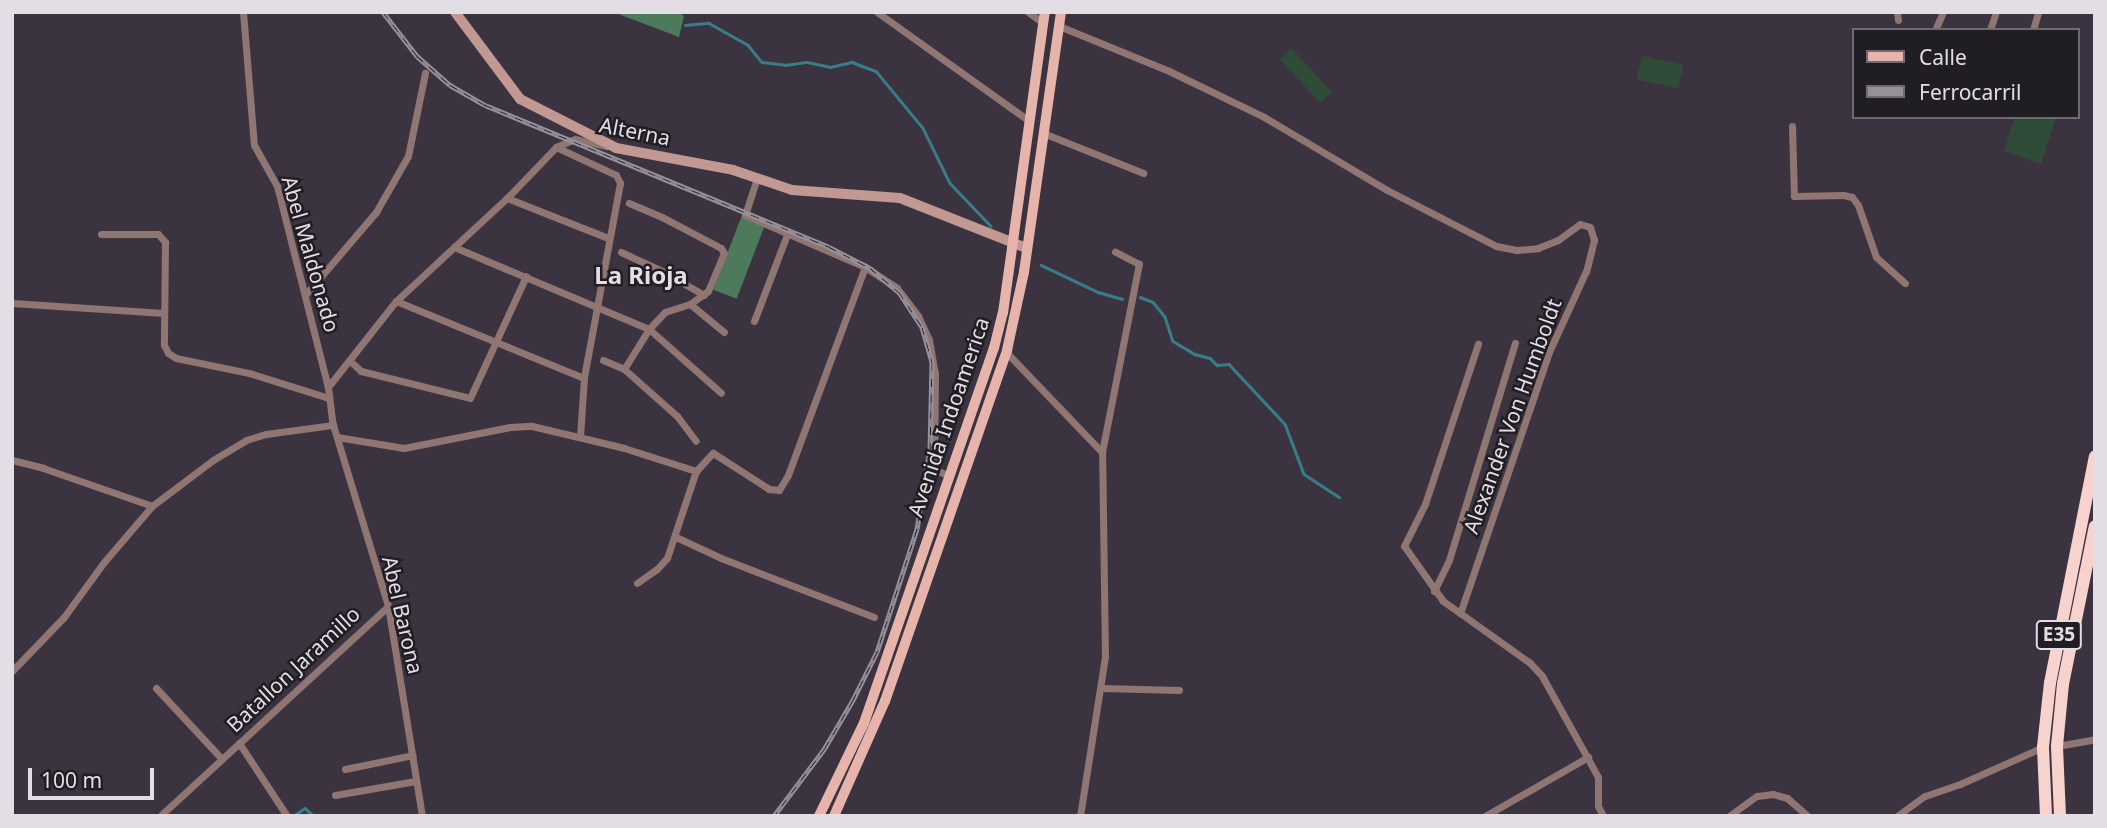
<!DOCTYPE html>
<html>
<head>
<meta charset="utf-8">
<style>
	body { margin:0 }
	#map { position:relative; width:2107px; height:828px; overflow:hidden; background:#3b3440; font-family:"Noto Sans",sans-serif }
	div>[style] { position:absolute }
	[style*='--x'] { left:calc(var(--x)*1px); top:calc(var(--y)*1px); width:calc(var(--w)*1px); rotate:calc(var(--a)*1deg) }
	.green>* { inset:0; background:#314b39; transform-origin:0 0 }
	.forest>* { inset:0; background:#4c7a5a; transform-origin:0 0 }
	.stream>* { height:2.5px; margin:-1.25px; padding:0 1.25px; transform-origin:1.25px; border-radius:1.25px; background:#377e88 }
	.street>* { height:7px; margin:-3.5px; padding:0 3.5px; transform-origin:3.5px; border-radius:3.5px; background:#8f7672 }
	.secondary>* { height:10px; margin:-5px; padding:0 5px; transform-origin:5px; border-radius:5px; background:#c19992 }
	.primary>* { height:10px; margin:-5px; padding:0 5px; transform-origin:5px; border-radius:5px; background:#e7b4ab }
	.highway>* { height:12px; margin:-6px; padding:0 6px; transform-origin:6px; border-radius:6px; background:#f8d3cd }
	.rail>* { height:5px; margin-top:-2.5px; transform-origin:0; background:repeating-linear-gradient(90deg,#201d23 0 8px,#96909a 0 16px); box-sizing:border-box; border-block:2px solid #96909a }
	span { translate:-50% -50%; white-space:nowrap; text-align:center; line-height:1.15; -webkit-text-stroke:5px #201d23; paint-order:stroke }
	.shield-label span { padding:2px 5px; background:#201d23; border:2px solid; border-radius:5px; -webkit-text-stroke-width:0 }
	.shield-label { font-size:19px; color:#e3dee6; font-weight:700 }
	.street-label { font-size:21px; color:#e3dee6 }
	.quarter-label { font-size:24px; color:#e3dee6; font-weight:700 }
	.frame { position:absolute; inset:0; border:14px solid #e3dee6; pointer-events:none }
	.legend { position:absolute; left:1852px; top:28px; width:228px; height:91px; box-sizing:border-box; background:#201d23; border:2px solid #6e6a71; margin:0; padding:9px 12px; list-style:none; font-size:21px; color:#e3dee6 }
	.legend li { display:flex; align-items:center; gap:14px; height:35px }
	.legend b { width:35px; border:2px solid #6e6a71 }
	.scale { position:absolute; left:28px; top:768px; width:126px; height:32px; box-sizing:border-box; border:4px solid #e3dee6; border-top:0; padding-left:9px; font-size:21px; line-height:24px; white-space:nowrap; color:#e3dee6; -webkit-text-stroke:5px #201d23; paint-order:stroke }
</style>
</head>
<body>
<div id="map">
	<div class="green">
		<div style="left:1291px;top:48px;width:60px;height:16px;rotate:47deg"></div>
		<div style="left:1642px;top:56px;width:42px;height:24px;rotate:12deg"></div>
		<div style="clip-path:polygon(2015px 117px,2056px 117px,2041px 164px,2004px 151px)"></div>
	</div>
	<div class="forest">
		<div style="clip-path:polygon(613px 12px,679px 12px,684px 16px,679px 37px)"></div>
		<div style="left:742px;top:215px;width:25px;height:80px;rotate:21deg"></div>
	</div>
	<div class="stream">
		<div style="--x:685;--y:25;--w:24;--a:-5"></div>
		<div style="--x:709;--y:23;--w:45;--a:29.4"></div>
		<div style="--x:748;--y:45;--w:22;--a:51"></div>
		<div style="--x:762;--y:62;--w:23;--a:7"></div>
		<div style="--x:785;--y:65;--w:22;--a:-8"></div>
		<div style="--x:807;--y:62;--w:24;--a:12"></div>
		<div style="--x:830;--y:67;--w:23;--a:-13"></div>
		<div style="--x:852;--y:62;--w:26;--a:21"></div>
		<div style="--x:876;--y:71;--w:74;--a:50.5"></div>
		<div style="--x:923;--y:128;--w:61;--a:63.9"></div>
		<div style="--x:950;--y:183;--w:59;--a:46.4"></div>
		<div style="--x:1041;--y:265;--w:63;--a:25.3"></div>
		<div style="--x:1098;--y:292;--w:25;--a:16"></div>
		<div style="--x:1140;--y:297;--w:14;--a:21"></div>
		<div style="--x:1153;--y:302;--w:19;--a:51"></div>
		<div style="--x:1165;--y:317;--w:25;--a:72"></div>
		<div style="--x:1173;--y:341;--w:26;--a:31"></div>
		<div style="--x:1195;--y:354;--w:16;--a:15"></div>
		<div style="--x:1210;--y:358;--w:10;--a:45"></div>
		<div style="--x:1217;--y:365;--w:12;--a:-5"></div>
		<div style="--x:1229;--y:364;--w:82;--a:47"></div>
		<div style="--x:1285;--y:424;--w:53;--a:69.2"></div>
		<div style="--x:1304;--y:474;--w:42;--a:33.3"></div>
		<div style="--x:293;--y:816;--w:14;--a:-34"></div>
		<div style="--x:305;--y:808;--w:12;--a:42"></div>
	</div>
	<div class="street">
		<div style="--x:243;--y:12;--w:133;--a:85.3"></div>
		<div style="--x:254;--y:145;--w:47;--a:60.7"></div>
		<div style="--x:277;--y:186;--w:207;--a:75.8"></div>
		<div style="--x:328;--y:387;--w:38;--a:83"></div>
		<div style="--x:333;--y:425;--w:189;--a:73.1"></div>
		<div style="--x:388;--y:606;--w:213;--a:80.8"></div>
		<div style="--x:877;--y:12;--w:187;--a:35.6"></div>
		<div style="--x:1028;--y:12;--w:19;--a:36"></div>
		<div style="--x:1897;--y:12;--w:8;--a:83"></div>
		<div style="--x:1059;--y:26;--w:119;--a:22.2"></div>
		<div style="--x:1169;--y:71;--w:106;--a:25.8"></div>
		<div style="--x:1264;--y:117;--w:143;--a:30.7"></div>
		<div style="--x:1387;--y:190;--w:123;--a:27.2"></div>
		<div style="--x:1496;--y:246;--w:21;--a:11"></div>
		<div style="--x:1517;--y:250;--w:21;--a:-5"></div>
		<div style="--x:1538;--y:248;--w:22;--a:-22"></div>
		<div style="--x:1558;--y:240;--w:27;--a:-36"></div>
		<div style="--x:1580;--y:224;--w:10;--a:17"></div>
		<div style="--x:1590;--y:227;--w:14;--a:73"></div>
		<div style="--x:1594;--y:240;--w:32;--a:104"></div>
		<div style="--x:1586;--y:271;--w:89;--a:114.6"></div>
		<div style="--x:1549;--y:352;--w:276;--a:108.8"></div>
		<div style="--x:1460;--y:613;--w:21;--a:-145"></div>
		<div style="--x:1443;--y:601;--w:67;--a:-125.3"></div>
		<div style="--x:1404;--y:546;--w:47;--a:-63.4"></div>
		<div style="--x:1425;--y:504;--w:169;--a:-71.7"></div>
		<div style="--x:1935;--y:30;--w:20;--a:-66"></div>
		<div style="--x:1990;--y:30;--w:19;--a:-72"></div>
		<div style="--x:2033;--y:30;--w:19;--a:-74"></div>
		<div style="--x:1792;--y:126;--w:70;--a:88.4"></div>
		<div style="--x:1794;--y:196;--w:49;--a:-1.2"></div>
		<div style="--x:1843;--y:195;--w:9;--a:13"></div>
		<div style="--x:1852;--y:197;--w:10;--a:53"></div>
		<div style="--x:1858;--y:205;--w:55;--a:70.9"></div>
		<div style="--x:1876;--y:257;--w:39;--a:42"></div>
		<div style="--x:1043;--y:133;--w:108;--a:21.8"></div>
		<div style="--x:556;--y:147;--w:66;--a:25"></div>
		<div style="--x:616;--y:175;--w:9;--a:63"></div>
		<div style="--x:620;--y:183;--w:198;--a:100.5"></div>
		<div style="--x:584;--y:378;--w:59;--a:93.9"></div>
		<div style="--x:757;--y:178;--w:39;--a:108"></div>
		<div style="--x:745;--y:215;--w:131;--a:23.4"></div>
		<div style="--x:865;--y:267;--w:38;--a:33"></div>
		<div style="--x:897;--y:288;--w:35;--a:53"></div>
		<div style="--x:918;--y:316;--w:26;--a:65"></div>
		<div style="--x:929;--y:340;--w:34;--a:80"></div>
		<div style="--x:935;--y:373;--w:96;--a:90.6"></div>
		<div style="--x:934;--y:469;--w:17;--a:25"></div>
		<div style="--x:507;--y:198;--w:109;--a:21.6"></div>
		<div style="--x:101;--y:234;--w:57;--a:0"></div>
		<div style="--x:158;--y:234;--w:11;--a:49"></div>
		<div style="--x:165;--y:242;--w:103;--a:90.6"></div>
		<div style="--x:164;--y:345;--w:9;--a:63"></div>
		<div style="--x:168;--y:353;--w:9;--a:32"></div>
		<div style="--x:176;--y:358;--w:75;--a:11.6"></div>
		<div style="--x:249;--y:373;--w:84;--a:17.4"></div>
		<div style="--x:454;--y:247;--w:212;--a:22.8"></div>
		<div style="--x:649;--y:329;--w:96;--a:41.6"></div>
		<div style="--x:621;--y:252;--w:47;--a:24.9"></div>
		<div style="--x:664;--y:272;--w:46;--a:29.9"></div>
		<div style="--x:306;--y:294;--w:108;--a:-49.5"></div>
		<div style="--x:376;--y:212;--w:64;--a:-60.3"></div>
		<div style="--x:408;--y:156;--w:85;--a:-78.4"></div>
		<div style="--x:396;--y:301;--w:203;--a:22.3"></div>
		<div style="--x:12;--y:303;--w:152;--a:3.8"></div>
		<div style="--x:690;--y:304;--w:44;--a:39.5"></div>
		<div style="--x:754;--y:321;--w:95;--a:-69.1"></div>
		<div style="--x:1006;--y:352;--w:139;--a:46.2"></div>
		<div style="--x:603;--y:360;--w:23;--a:23"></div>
		<div style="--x:624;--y:369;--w:71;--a:41.6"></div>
		<div style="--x:677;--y:416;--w:31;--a:53"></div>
		<div style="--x:350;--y:361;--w:15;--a:42"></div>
		<div style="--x:361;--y:371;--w:112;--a:13.9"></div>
		<div style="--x:470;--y:398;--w:134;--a:-65.3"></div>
		<div style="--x:624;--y:369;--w:47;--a:-58"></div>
		<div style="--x:649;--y:329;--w:23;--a:-47"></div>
		<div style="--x:665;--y:312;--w:26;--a:-18"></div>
		<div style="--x:690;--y:304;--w:22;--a:-36"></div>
		<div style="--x:708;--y:291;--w:41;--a:-67.2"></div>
		<div style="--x:724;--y:253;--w:6;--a:-121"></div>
		<div style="--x:721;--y:248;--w:67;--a:-152.3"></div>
		<div style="--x:662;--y:217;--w:36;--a:-157"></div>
		<div style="--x:328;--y:387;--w:110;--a:-51.7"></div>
		<div style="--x:396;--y:301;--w:151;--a:-42.9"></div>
		<div style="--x:507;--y:198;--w:71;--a:-46.1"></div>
		<div style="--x:556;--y:147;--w:21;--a:-23"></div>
		<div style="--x:575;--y:139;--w:32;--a:13"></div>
		<div style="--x:337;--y:437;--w:68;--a:9.3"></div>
		<div style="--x:404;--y:448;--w:108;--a:-11.2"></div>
		<div style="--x:510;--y:427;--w:22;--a:-3"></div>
		<div style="--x:532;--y:426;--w:95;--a:13.4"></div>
		<div style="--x:624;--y:448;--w:76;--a:17.7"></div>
		<div style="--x:696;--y:471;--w:25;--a:-47"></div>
		<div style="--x:713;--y:453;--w:67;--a:32.7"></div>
		<div style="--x:769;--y:489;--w:10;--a:6"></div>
		<div style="--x:779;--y:490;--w:17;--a:-59"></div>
		<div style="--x:788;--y:475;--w:222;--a:-69.7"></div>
		<div style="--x:12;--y:460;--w:32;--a:14"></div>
		<div style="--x:43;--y:468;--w:115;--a:19.2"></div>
		<div style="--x:676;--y:537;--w:50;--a:25"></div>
		<div style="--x:721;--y:558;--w:164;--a:21.1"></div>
		<div style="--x:637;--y:583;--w:24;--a:-35"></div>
		<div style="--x:657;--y:569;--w:15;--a:-48"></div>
		<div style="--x:667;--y:558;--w:92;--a:-71.6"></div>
		<div style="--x:1434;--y:591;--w:34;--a:-64"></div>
		<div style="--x:1449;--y:560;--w:227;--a:-73.1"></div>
		<div style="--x:1460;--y:613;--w:86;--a:35.5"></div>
		<div style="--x:1530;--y:663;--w:18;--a:47"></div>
		<div style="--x:1542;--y:676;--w:115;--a:61"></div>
		<div style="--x:1598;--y:777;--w:29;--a:90"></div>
		<div style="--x:1598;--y:806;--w:11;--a:63"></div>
		<div style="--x:12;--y:671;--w:75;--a:-46.1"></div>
		<div style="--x:64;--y:617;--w:68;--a:-54"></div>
		<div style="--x:104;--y:562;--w:74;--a:-49.4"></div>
		<div style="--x:152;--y:506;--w:76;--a:-37"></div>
		<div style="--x:213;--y:460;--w:39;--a:-31"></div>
		<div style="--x:246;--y:440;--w:21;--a:-17"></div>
		<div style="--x:266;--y:434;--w:68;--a:-7.7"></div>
		<div style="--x:156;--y:688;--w:97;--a:47.1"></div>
		<div style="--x:1102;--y:688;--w:77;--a:1.5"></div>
		<div style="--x:239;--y:743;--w:87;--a:56.7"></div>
		<div style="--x:2057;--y:746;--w:39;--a:-10"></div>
		<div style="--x:345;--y:769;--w:69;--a:-11.6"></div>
		<div style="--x:335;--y:795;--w:82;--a:-9.8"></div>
		<div style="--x:160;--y:816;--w:310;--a:-42.6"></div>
		<div style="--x:1080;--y:816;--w:161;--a:-81.1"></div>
		<div style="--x:1105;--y:657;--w:205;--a:-90.8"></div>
		<div style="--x:1102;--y:452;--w:192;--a:-78.9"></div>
		<div style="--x:1139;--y:264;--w:27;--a:-153"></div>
		<div style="--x:1485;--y:816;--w:119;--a:-29.8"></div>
		<div style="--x:1729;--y:816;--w:34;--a:-36"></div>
		<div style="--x:1757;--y:796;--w:16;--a:-7"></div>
		<div style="--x:1773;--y:794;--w:15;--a:16"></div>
		<div style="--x:1787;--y:798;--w:28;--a:41"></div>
		<div style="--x:1897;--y:816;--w:34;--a:-36"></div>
		<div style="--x:1925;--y:796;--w:37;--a:-19"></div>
		<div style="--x:1960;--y:784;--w:91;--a:-24"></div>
	</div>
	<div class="secondary">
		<div style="--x:455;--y:12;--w:109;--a:53.2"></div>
		<div style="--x:520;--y:99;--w:108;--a:27"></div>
		<div style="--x:616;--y:148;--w:119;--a:10.6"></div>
		<div style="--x:733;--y:170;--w:62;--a:18.7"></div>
		<div style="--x:792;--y:190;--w:108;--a:4.2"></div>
		<div style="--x:900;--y:198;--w:136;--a:21.6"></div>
	</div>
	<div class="primary">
		<div style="--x:819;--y:816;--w:103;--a:-64.2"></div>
		<div style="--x:864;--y:723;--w:397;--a:-70.9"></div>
		<div style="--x:994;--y:348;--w:36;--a:-76"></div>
		<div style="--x:1003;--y:313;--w:304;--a:-82.1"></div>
		<div style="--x:834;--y:816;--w:126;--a:-66.1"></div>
		<div style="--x:885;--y:701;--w:372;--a:-70.8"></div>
		<div style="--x:1007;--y:350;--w:80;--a:-77.7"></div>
		<div style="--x:1024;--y:272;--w:263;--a:-81.9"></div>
	</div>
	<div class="highway">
		<div style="--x:2046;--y:816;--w:69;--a:-92.5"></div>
		<div style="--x:2043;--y:747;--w:64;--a:-83.8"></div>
		<div style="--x:2050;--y:683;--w:231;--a:-78.8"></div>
		<div style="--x:2060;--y:816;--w:70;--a:-92.5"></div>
		<div style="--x:2057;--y:746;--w:62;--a:-84.5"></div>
		<div style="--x:2063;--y:684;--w:161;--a:-78.6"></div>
	</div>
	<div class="rail">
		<div style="--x:383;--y:12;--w:56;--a:52.3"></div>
		<div style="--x:417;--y:56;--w:44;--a:41.3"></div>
		<div style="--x:450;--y:85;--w:40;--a:29.7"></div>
		<div style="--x:485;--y:105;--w:372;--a:22.4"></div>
		<div style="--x:829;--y:247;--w:46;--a:27.1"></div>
		<div style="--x:870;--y:268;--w:38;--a:40"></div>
		<div style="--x:899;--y:292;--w:42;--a:56.7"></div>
		<div style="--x:922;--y:327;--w:37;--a:74"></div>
		<div style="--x:932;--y:363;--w:86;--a:91.3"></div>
		<div style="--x:930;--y:449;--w:81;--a:99.2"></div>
		<div style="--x:917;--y:529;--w:129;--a:108"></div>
		<div style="--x:877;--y:652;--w:54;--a:116.6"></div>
		<div style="--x:853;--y:700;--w:56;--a:120.3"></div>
		<div style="--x:825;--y:748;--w:85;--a:126.9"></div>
	</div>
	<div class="shield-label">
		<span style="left:2059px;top:635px">E35</span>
	</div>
	<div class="street-label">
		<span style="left:635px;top:131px;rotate:11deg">Alterna</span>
		<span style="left:311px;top:254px;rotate:74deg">Abel Maldonado</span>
		<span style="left:1512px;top:416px;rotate:-70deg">Alexander Von Humboldt</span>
		<span style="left:948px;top:417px;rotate:-71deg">Avenida Indoamerica</span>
		<span style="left:403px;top:615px;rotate:77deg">Abel Barona</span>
		<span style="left:293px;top:669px;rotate:-43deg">Batallon Jaramillo</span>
	</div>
	<div class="quarter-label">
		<span style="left:641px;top:275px">La Rioja</span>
	</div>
	<div class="frame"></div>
	<ul class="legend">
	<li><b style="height:9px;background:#e7b4ab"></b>Calle</li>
	<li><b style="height:9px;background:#96909a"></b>Ferrocarril</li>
	</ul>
	<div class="scale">100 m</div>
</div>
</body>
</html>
